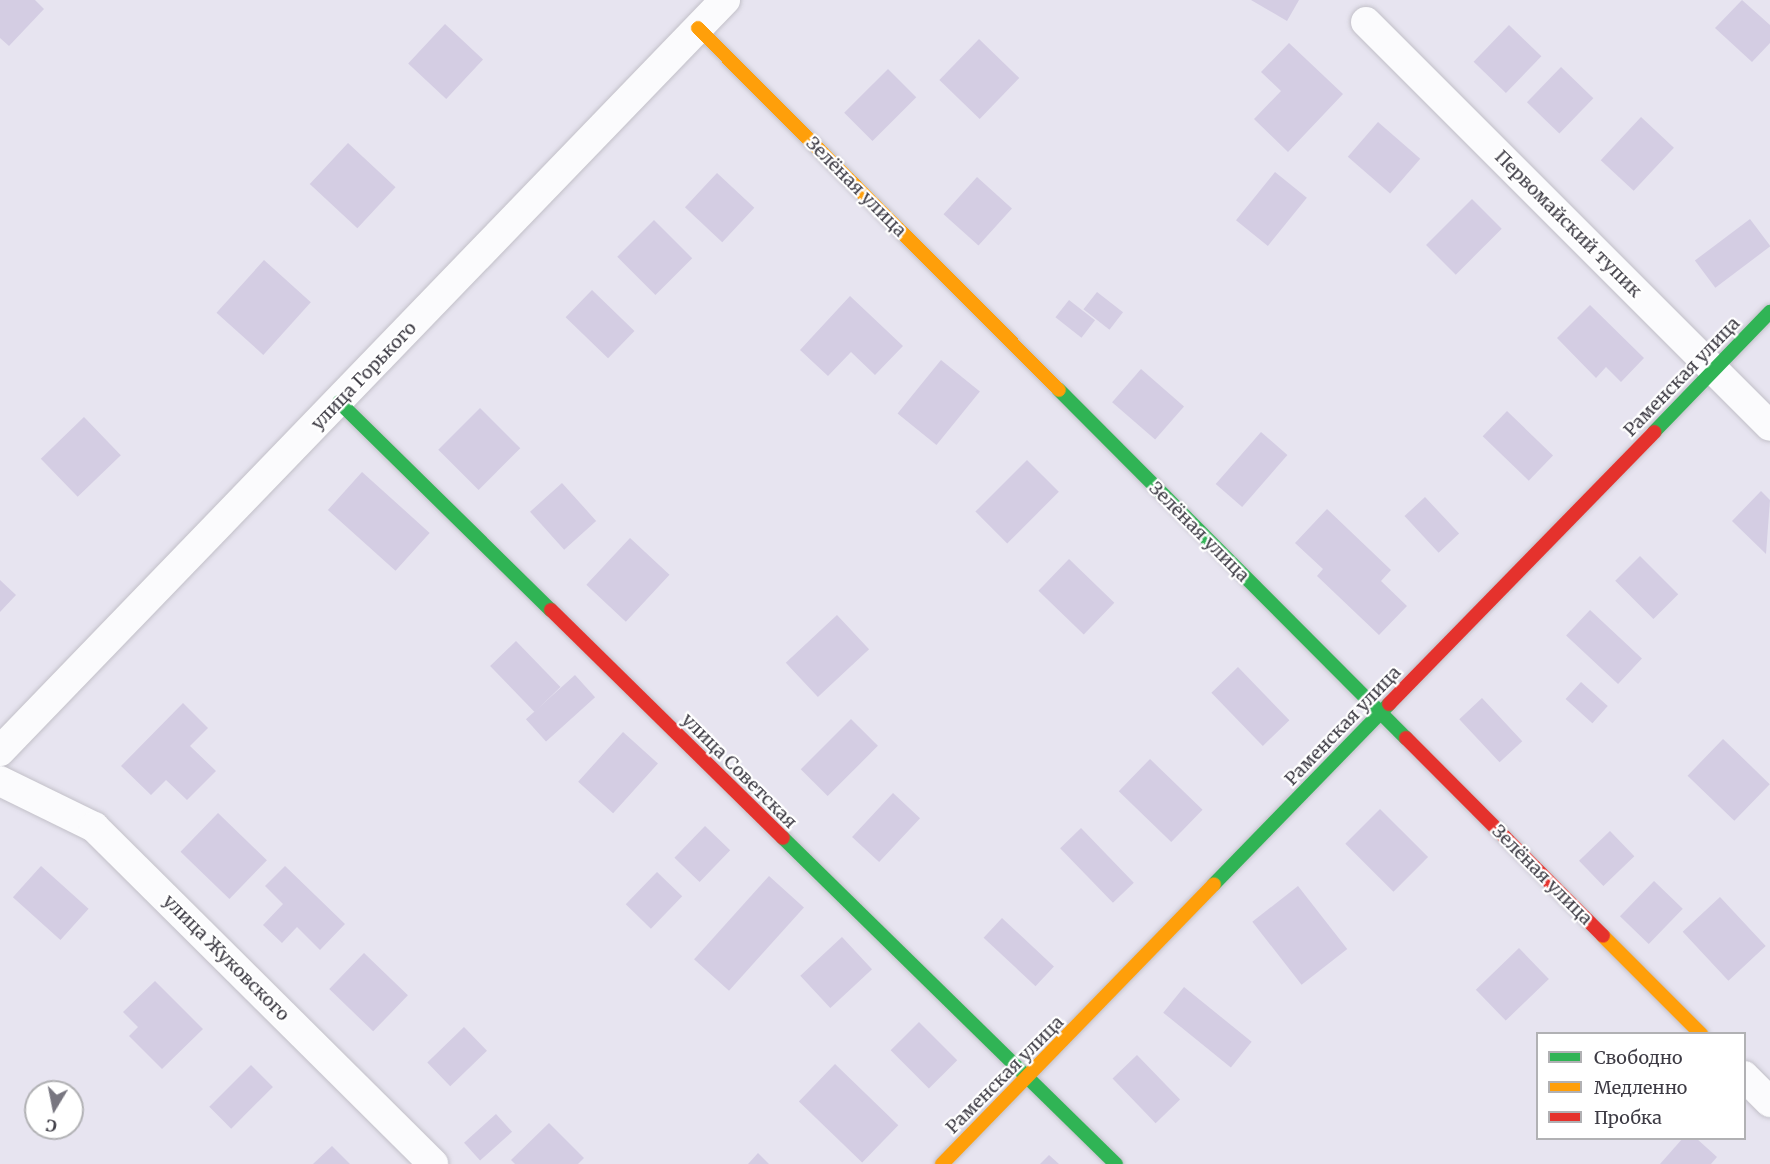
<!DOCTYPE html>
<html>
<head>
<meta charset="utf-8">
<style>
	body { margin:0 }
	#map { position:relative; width:1770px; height:1164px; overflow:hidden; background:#e7e4f0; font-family:Merriweather,serif }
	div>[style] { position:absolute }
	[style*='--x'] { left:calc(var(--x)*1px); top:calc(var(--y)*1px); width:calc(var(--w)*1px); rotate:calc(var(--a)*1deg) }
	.building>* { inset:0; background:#d4cde3; transform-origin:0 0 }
	.roads { filter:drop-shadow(0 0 2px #c2c0c8) drop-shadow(0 0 2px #c2c0c8) }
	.street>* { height:30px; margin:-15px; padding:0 15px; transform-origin:15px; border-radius:15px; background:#fbfbfd }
	.fast>* { height:14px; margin:-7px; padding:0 7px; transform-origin:7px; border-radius:7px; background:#30b455 }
	.slow>* { height:14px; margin:-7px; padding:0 7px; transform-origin:7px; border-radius:7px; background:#ff9f0a }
	.jam>* { height:14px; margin:-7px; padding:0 7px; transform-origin:7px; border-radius:7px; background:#e5322d }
	span { translate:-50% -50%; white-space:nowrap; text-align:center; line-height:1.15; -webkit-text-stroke:4.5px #fff; paint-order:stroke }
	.street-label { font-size:18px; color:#3d3b44 }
	.legend { position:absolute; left:1536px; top:1032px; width:210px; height:108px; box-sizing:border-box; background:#fff; border:2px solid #b1b1b4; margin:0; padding:8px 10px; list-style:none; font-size:18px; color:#3d3b44 }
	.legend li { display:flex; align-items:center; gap:12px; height:30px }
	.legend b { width:30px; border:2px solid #b1b1b4 }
	.north { position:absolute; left:24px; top:1080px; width:60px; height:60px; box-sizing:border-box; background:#fff; border:2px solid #b1b1b4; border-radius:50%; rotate:190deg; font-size:16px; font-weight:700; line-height:24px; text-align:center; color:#3d3b44 }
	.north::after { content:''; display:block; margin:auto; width:21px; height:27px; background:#787680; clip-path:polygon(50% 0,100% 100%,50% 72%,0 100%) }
</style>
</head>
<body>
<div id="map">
	<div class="building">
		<div style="clip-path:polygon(0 0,35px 0,44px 9px,9px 46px,0 38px)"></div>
		<div style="clip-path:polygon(1251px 0,1299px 0,1287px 21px)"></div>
		<div style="clip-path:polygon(1742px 0,1770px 25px,1770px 43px,1752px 62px,1715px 28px)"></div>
		<div style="left:445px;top:24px;width:52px;height:54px;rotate:43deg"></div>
		<div style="left:1509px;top:25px;width:45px;height:51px;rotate:44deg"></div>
		<div style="left:979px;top:39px;width:56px;height:57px;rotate:44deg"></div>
		<div style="clip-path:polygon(1289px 43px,1343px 94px,1288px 152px,1254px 119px,1281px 91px,1261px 72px)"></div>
		<div style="left:1561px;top:67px;width:45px;height:49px;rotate:44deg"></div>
		<div style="left:888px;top:69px;width:40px;height:62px;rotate:45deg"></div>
		<div style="left:1641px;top:117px;width:45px;height:59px;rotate:43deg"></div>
		<div style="left:1378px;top:122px;width:56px;height:46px;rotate:41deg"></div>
		<div style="left:348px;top:143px;width:65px;height:56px;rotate:43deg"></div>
		<div style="left:1275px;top:172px;width:41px;height:62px;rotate:39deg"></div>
		<div style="left:717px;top:173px;width:51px;height:47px;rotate:43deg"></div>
		<div style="left:977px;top:177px;width:47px;height:50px;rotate:42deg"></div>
		<div style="left:1472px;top:199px;width:42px;height:65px;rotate:45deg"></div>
		<div style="left:1750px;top:219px;width:34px;height:69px;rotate:53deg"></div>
		<div style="left:654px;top:220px;width:54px;height:52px;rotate:45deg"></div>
		<div style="left:264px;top:260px;width:63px;height:71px;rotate:42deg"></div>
		<div style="left:592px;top:290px;width:59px;height:38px;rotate:44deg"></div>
		<div style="left:1097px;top:292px;width:33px;height:22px;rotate:38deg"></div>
		<div style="clip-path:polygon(850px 296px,903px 346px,875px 375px,851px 352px,828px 376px,800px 350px)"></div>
		<div style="left:1069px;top:300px;width:33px;height:22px;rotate:38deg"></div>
		<div style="clip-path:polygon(1590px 305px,1644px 358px,1621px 382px,1606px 367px,1596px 378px,1557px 338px)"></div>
		<div style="left:941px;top:360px;width:50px;height:69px;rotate:39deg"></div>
		<div style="left:1141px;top:369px;width:57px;height:44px;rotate:41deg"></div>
		<div style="left:480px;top:408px;width:57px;height:59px;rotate:45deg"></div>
		<div style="left:1507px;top:411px;width:64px;height:35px;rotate:44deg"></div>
		<div style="left:84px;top:417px;width:53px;height:60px;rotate:46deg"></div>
		<div style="left:1261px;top:432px;width:35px;height:69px;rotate:41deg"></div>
		<div style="left:1027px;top:460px;width:45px;height:73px;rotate:45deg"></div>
		<div style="left:362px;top:472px;width:91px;height:51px;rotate:42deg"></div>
		<div style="left:562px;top:483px;width:51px;height:43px;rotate:48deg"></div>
		<div style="clip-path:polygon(1761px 491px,1770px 500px,1766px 554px,1732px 521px)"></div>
		<div style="left:1425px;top:497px;width:50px;height:28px;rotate:47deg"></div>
		<div style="clip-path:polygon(1327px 509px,1391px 570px,1381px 581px,1407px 606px,1379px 635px,1317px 576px,1323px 569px,1295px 543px)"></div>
		<div style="left:630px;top:538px;width:54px;height:64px;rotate:43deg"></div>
		<div style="left:1640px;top:556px;width:54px;height:35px;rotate:45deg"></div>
		<div style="left:1069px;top:559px;width:63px;height:44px;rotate:44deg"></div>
		<div style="clip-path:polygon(0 580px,16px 595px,0 612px)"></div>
		<div style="left:1590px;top:610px;width:71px;height:35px;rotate:43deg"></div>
		<div style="left:837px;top:615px;width:47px;height:70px;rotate:47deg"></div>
		<div style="left:516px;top:641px;width:64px;height:36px;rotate:46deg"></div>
		<div style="left:1238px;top:667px;width:74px;height:37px;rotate:46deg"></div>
		<div style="left:575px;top:675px;width:30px;height:66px;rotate:48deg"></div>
		<div style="left:1581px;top:682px;width:36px;height:23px;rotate:42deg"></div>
		<div style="left:1482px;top:698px;width:59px;height:31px;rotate:47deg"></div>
		<div style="clip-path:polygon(183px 703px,208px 728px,190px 746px,216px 771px,187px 800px,166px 780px,151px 795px,121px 766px)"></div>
		<div style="left:851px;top:719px;width:38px;height:71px;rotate:45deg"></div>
		<div style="left:623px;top:732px;width:47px;height:67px;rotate:42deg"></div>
		<div style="left:1723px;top:739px;width:65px;height:51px;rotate:44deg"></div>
		<div style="left:1150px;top:759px;width:73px;height:45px;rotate:44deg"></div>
		<div style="left:893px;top:793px;width:37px;height:60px;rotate:43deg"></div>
		<div style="left:1380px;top:809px;width:68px;height:49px;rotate:45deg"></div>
		<div style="left:218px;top:813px;width:68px;height:54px;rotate:44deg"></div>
		<div style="left:705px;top:826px;width:35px;height:44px;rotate:44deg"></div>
		<div style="left:1081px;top:828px;width:76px;height:29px;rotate:46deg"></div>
		<div style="left:1610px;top:831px;width:35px;height:43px;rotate:46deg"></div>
		<div style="left:41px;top:866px;width:64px;height:42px;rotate:42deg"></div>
		<div style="clip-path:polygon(285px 866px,345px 924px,320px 950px,297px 927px,282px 943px,263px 925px,283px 904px,265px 886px)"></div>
		<div style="left:657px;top:872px;width:35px;height:45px;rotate:44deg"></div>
		<div style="left:769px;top:876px;width:47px;height:112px;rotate:42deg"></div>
		<div style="left:1654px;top:881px;width:40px;height:49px;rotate:44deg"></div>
		<div style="left:1298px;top:886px;width:80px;height:58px;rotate:52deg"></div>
		<div style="left:1720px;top:897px;width:67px;height:51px;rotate:47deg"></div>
		<div style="left:1002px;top:918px;width:71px;height:27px;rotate:43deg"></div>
		<div style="left:842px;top:937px;width:44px;height:57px;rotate:47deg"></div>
		<div style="left:1519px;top:948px;width:43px;height:60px;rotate:46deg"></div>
		<div style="left:364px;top:953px;width:61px;height:50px;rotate:44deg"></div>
		<div style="clip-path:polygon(155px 981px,203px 1029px,162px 1069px,129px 1036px,138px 1027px,123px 1012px)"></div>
		<div style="left:1184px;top:987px;width:87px;height:33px;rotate:39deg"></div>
		<div style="left:919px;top:1022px;width:54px;height:40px;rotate:45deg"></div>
		<div style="left:464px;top:1027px;width:33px;height:51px;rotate:46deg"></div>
		<div style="left:1137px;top:1055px;width:62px;height:34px;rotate:46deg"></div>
		<div style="left:835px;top:1064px;width:88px;height:52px;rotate:44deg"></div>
		<div style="left:251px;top:1065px;width:31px;height:59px;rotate:45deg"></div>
		<div style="left:496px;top:1114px;width:24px;height:43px;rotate:48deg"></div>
		<div style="clip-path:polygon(549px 1123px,584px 1158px,578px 1164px,515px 1164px,511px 1160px)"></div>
		<div style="clip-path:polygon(1683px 1138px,1696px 1138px,1717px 1157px,1711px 1164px,1660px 1164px)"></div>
		<div style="clip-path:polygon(332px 1146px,350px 1164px,313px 1164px)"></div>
		<div style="clip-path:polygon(758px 1153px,769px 1164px,748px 1164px)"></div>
		<div style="clip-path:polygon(1049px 1155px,1059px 1164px,1040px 1164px)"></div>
	</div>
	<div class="roads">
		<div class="street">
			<div style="--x:1366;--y:22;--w:571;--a:45"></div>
			<div style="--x:0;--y:751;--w:1044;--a:-46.01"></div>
			<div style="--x:0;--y:781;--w:105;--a:26.1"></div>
			<div style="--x:94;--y:827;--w:478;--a:44.8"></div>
			<div style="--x:1744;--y:1076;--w:37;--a:45"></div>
		</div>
		<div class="fast">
			<div style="--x:1059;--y:390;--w:491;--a:45.1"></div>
			<div style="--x:339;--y:402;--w:297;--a:44.5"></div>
			<div style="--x:1654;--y:432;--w:167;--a:-46"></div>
			<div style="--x:783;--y:838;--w:466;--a:44.4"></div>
			<div style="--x:1214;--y:884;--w:251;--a:-45.8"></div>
		</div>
		<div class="slow">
			<div style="--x:698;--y:28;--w:511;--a:45.08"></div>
			<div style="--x:1603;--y:936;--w:139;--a:45"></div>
			<div style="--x:942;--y:1164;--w:390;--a:-45.8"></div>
		</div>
		<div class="jam">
			<div style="--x:551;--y:610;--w:325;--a:44.5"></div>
			<div style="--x:1389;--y:704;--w:380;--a:-45.7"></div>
			<div style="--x:1406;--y:738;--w:279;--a:45.1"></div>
		</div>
	</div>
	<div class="street-label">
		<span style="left:856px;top:187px;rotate:45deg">Зелёная улица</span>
		<span style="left:1568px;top:224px;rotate:45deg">Первомайский тупик</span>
		<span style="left:364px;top:376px;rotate:-46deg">улица Горького</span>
		<span style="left:1682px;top:377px;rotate:-46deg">Раменская улица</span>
		<span style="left:1199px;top:532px;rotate:45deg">Зелёная улица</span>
		<span style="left:1343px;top:726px;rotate:-46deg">Раменская улица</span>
		<span style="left:739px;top:771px;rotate:45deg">улица Советская</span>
		<span style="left:1542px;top:875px;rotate:45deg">Зелёная улица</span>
		<span style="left:226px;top:958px;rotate:45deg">улица Жуковского</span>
		<span style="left:1005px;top:1075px;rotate:-45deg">Раменская улица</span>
	</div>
	<ul class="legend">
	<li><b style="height:8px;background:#30b455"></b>Свободно</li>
	<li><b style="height:8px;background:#ff9f0a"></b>Медленно</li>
	<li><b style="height:8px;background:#e5322d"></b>Пробка</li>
	</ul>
	<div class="north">С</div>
</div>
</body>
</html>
